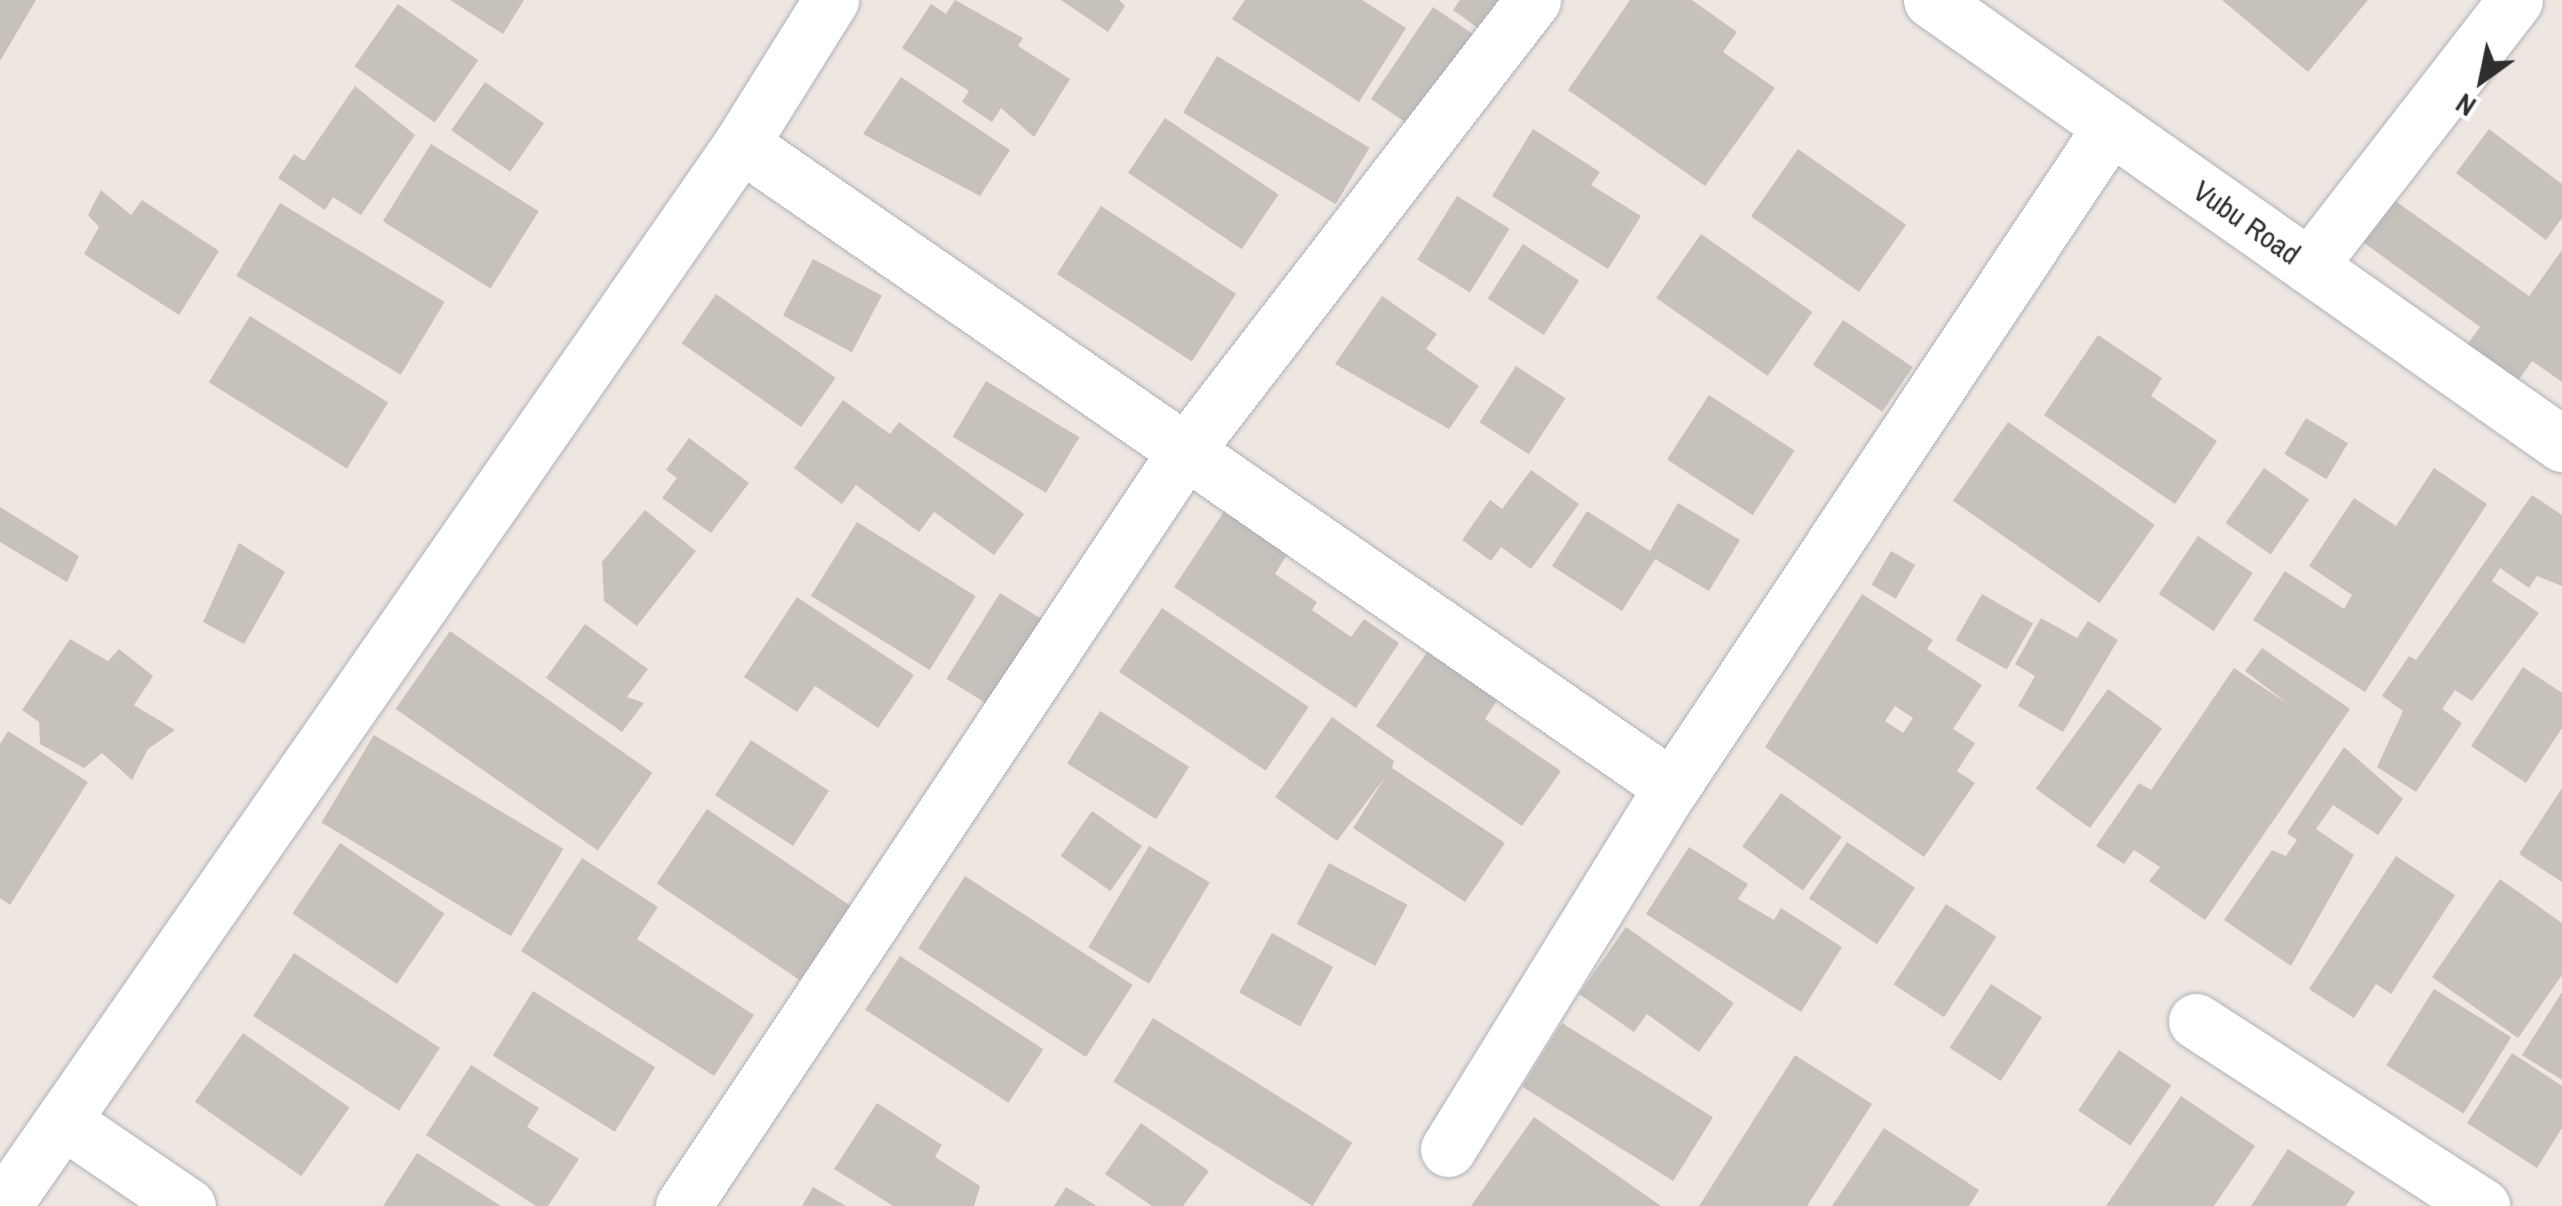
<!DOCTYPE html>
<html>
<head>
<meta charset="utf-8">
<style>
	body { margin:0 }
	#map { position:relative; width:2562px; height:1206px; overflow:hidden; background:#eee6e1; font-family:"Archivo Narrow",sans-serif }
	div>[style] { position:absolute }
	[style*='--x'] { left:calc(var(--x)*1px); top:calc(var(--y)*1px); width:calc(var(--w)*1px); rotate:calc(var(--a)*1deg) }
	.building>* { inset:0; background:#c7c1bc; transform-origin:0 0 }
	.roads { filter:drop-shadow(0 0 2px #aeb2b9) drop-shadow(0 0 2px #aeb2b9) }
	.minor>* { height:55px; margin:-27.5px; padding:0 27.5px; transform-origin:27.5px; border-radius:27.5px; background:#fff }
	span { translate:-50% -50%; white-space:nowrap; text-align:center; line-height:1.15; -webkit-text-stroke:9px #fff; paint-order:stroke }
	.street-label { font-size:30px; color:#2e2e2e }
	.north { position:absolute; left:2432px; top:30px; width:100px; height:100px; -webkit-text-stroke:8px #fff; paint-order:stroke; rotate:213deg; font-size:28px; font-weight:700; line-height:40px; text-align:center; color:#2e2e2e }
	.north::after { content:''; display:block; margin:auto; width:35px; height:45px; background:#2e2e2e; clip-path:polygon(50% 0,100% 100%,50% 72%,0 100%) }
</style>
</head>
<body>
<div id="map">
	<div class="building">
		<div style="clip-path:polygon(0 0,36px 0,0 61px)"></div>
		<div style="clip-path:polygon(450px 0,524px 0,503px 34px)"></div>
		<div style="clip-path:polygon(955px 0,1023px 38px,1018px 46px,1070px 79px,1034px 137px,1001px 108px,992px 122px,962px 102px,969px 91px,902px 48px,931px 4px,946px 14px)"></div>
		<div style="clip-path:polygon(1061px 0,1119px 0,1125px 6px,1108px 32px)"></div>
		<div style="clip-path:polygon(1245px 0,1362px 0,1406px 28px,1359px 102px,1232px 19px)"></div>
		<div style="clip-path:polygon(1460px 0,1528px 0,1497px 42px,1453px 10px)"></div>
		<div style="clip-path:polygon(1630px 0,1692px 0,1737px 32px,1723px 52px,1775px 88px,1705px 186px,1568px 90px)"></div>
		<div style="clip-path:polygon(2222px 0,2368px 0,2308px 72px)"></div>
		<div style="left:398px;top:4px;width:98px;height:76px;rotate:35deg"></div>
		<div style="left:1433px;top:7px;width:62px;height:111px;rotate:34deg"></div>
		<div style="left:1217px;top:56px;width:178px;height:66px;rotate:31deg"></div>
		<div style="clip-path:polygon(901px 77px,1010px 150px,980px 196px,863px 134px)"></div>
		<div style="left:485px;top:82px;width:72px;height:59px;rotate:35deg"></div>
		<div style="clip-path:polygon(355px 86px,415px 135px,361px 215px,333px 197px,325px 210px,278px 178px,294px 154px,304px 161px)"></div>
		<div style="left:1165px;top:118px;width:137px;height:66px;rotate:34deg"></div>
		<div style="clip-path:polygon(1533px 129px,1600px 172px,1591px 185px,1641px 216px,1608px 269px,1492px 196px)"></div>
		<div style="clip-path:polygon(2489px 129px,2562px 184px,2562px 218px,2546px 240px,2456px 173px)"></div>
		<div style="left:431px;top:144px;width:127px;height:91px;rotate:32deg"></div>
		<div style="left:1798px;top:149px;width:132px;height:82px;rotate:35deg"></div>
		<div style="clip-path:polygon(101px 190px,131px 215px,142px 200px,219px 251px,179px 315px,84px 254px,99px 227px,88px 215px)"></div>
		<div style="clip-path:polygon(2384px 193px,2529px 296px,2562px 250px,2562px 382px,2532px 361px,2518px 381px,2467px 345px,2480px 327px,2353px 235px)"></div>
		<div style="left:1457px;top:196px;width:62px;height:75px;rotate:32deg"></div>
		<div style="left:280px;top:203px;width:192px;height:85px;rotate:31deg"></div>
		<div style="left:1101px;top:206px;width:161px;height:81px;rotate:33deg"></div>
		<div style="left:1701px;top:234px;width:136px;height:78px;rotate:35deg"></div>
		<div style="left:1523px;top:244px;width:67px;height:65px;rotate:33deg"></div>
		<div style="left:813px;top:259px;width:78px;height:64px;rotate:28deg"></div>
		<div style="left:716px;top:294px;width:146px;height:60px;rotate:35deg"></div>
		<div style="clip-path:polygon(1382px 296px,1437px 334px,1426px 349px,1479px 386px,1449px 429px,1335px 364px)"></div>
		<div style="left:250px;top:316px;width:163px;height:78px;rotate:32deg"></div>
		<div style="left:1843px;top:320px;width:84px;height:54px;rotate:34deg"></div>
		<div style="clip-path:polygon(2098px 335px,2162px 378px,2151px 396px,2217px 441px,2175px 504px,2044px 415px)"></div>
		<div style="left:1516px;top:366px;width:59px;height:67px;rotate:33deg"></div>
		<div style="left:986px;top:381px;width:109px;height:65px;rotate:31deg"></div>
		<div style="left:1709px;top:395px;width:102px;height:77px;rotate:33deg"></div>
		<div style="clip-path:polygon(843px 400px,890px 434px,899px 422px,1024px 514px,994px 555px,934px 512px,919px 532px,856px 485px,842px 504px,794px 468px)"></div>
		<div style="left:2306px;top:418px;width:49px;height:42px;rotate:31deg"></div>
		<div style="left:2008px;top:422px;width:179px;height:96px;rotate:35deg"></div>
		<div style="clip-path:polygon(689px 438px,749px 483px,711px 533px,662px 498px,677px 478px,666px 470px)"></div>
		<div style="left:2264px;top:468px;width:55px;height:67px;rotate:35deg"></div>
		<div style="clip-path:polygon(2434px 468px,2487px 504px,2365px 692px,2253px 620px,2285px 571px,2344px 609px,2352px 595px,2309px 566px,2354px 498px,2396px 526px)"></div>
		<div style="clip-path:polygon(1531px 470px,1579px 504px,1531px 569px,1501px 547px,1491px 561px,1462px 540px,1490px 500px,1502px 509px)"></div>
		<div style="clip-path:polygon(2532px 495px,2562px 515px,2562px 586px,2537px 576px,2529px 588px,2500px 568px,2492px 581px,2539px 613px,2472px 701px,2455px 690px,2442px 709px,2462px 723px,2416px 792px,2377px 767px,2403px 711px,2382px 696px,2409px 656px,2416px 660px)"></div>
		<div style="clip-path:polygon(1678px 503px,1740px 540px,1709px 591px,1655px 559px,1622px 611px,1552px 566px,1587px 511px,1650px 551px)"></div>
		<div style="clip-path:polygon(0 507px,79px 556px,67px 582px,0 542px)"></div>
		<div style="clip-path:polygon(1227px 507px,1290px 550px,1275px 574px,1317px 602px,1312px 610px,1351px 637px,1364px 619px,1399px 643px,1356px 708px,1174px 587px)"></div>
		<div style="clip-path:polygon(645px 510px,696px 551px,637px 626px,604px 601px,602px 562px)"></div>
		<div style="left:857px;top:522px;width:140px;height:87px;rotate:32deg"></div>
		<div style="left:2198px;top:536px;width:66px;height:70px;rotate:34deg"></div>
		<div style="clip-path:polygon(239px 543px,285px 572px,244px 644px,203px 622px)"></div>
		<div style="left:1891px;top:551px;width:28px;height:39px;rotate:30deg"></div>
		<div style="left:1000px;top:593px;width:49px;height:101px;rotate:32deg"></div>
		<div style="clip-path:polygon(evenodd,1862px 594px,1933px 640px,1927px 649px,1982px 685px,1953px 729px,1975px 743px,1957px 771px,1975px 783px,1924px 857px,1765px 747px,1862px 594px,1895px 706px,1913px 718px,1903px 733px,1885px 721px,1895px 706px)"></div>
		<div style="left:1982px;top:594px;width:59px;height:53px;rotate:30deg"></div>
		<div style="clip-path:polygon(797px 597px,914px 675px,878px 728px,815px 686px,797px 712px,744px 677px)"></div>
		<div style="left:1162px;top:608px;width:177px;height:77px;rotate:34deg"></div>
		<div style="clip-path:polygon(2041px 618px,2077px 638px,2088px 621px,2118px 640px,2063px 732px,2018px 706px,2035px 676px,2015px 664px)"></div>
		<div style="clip-path:polygon(585px 624px,648px 669px,627px 697px,644px 703px,622px 732px,546px 678px)"></div>
		<div style="left:450px;top:631px;width:247px;height:95px;rotate:35deg"></div>
		<div style="clip-path:polygon(70px 639px,108px 661px,119px 649px,153px 676px,134px 705px,175px 730px,148px 749px,132px 780px,102px 753px,84px 768px,40px 744px,39px 722px,22px 710px)"></div>
		<div style="clip-path:polygon(1430px 648px,1500px 696px,1485px 719px,1561px 771px,1522px 826px,1376px 726px)"></div>
		<div style="clip-path:polygon(2262px 648px,2350px 709px,2205px 920px,2149px 881px,2160px 867px,2134px 850px,2124px 864px,2096px 846px,2139px 783px,2151px 790px,2234px 668px,2288px 704px,2245px 671px)"></div>
		<div style="clip-path:polygon(2523px 667px,2562px 693px,2562px 728px,2526px 783px,2471px 746px)"></div>
		<div style="left:2108px;top:689px;width:67px;height:123px;rotate:36deg"></div>
		<div style="left:1100px;top:711px;width:105px;height:62px;rotate:32deg"></div>
		<div style="clip-path:polygon(1332px 717px,1394px 761px,1392px 768px,1505px 843px,1465px 902px,1353px 828px,1386px 776px,1337px 841px,1275px 797px)"></div>
		<div style="clip-path:polygon(8px 731px,88px 782px,10px 905px,0 898px,0 744px)"></div>
		<div style="left:374px;top:735px;width:221px;height:102px;rotate:31deg"></div>
		<div style="left:751px;top:740px;width:93px;height:66px;rotate:33deg"></div>
		<div style="clip-path:polygon(2344px 747px,2403px 799px,2378px 835px,2333px 805px,2316px 829px,2354px 855px,2291px 966px,2224px 920px,2272px 850px,2286px 856px,2297px 840px,2287px 833px)"></div>
		<div style="clip-path:polygon(2562px 788px,2562px 882px,2519px 854px)"></div>
		<div style="left:1781px;top:793px;width:75px;height:66px;rotate:36deg"></div>
		<div style="left:707px;top:809px;width:174px;height:90px;rotate:34deg"></div>
		<div style="left:1092px;top:811px;width:61px;height:55px;rotate:35deg"></div>
		<div style="left:1847px;top:842px;width:82px;height:68px;rotate:34deg"></div>
		<div style="left:340px;top:843px;width:126px;height:85px;rotate:34deg"></div>
		<div style="left:1149px;top:846px;width:71px;height:118px;rotate:31deg"></div>
		<div style="clip-path:polygon(1689px 847px,1748px 884px,1738px 899px,1774px 920px,1781px 908px,1842px 947px,1801px 1012px,1646px 914px)"></div>
		<div style="clip-path:polygon(2396px 856px,2455px 895px,2391px 994px,2376px 984px,2354px 1018px,2309px 989px)"></div>
		<div style="clip-path:polygon(582px 858px,658px 907px,637px 939px,754px 1015px,714px 1076px,521px 951px)"></div>
		<div style="left:1329px;top:863px;width:89px;height:69px;rotate:28deg"></div>
		<div style="left:965px;top:876px;width:200px;height:86px;rotate:33deg"></div>
		<div style="clip-path:polygon(2500px 879px,2562px 923px,2562px 975px,2518px 1038px,2432px 977px)"></div>
		<div style="left:1946px;top:904px;width:60px;height:96px;rotate:33deg"></div>
		<div style="clip-path:polygon(1626px 927px,1734px 1003px,1699px 1052px,1647px 1014px,1634px 1032px,1579px 994px)"></div>
		<div style="left:1272px;top:933px;width:70px;height:68px;rotate:29deg"></div>
		<div style="left:294px;top:953px;width:174px;height:75px;rotate:33deg"></div>
		<div style="left:900px;top:956px;width:171px;height:64px;rotate:33deg"></div>
		<div style="left:1991px;top:984px;width:61px;height:76px;rotate:33deg"></div>
		<div style="left:2434px;top:989px;width:91px;height:90px;rotate:32deg"></div>
		<div style="left:533px;top:991px;width:144px;height:76px;rotate:32deg"></div>
		<div style="clip-path:polygon(2562px 992px,2562px 1080px,2522px 1055px)"></div>
		<div style="left:1153px;top:1018px;width:235px;height:75px;rotate:32deg"></div>
		<div style="left:1562px;top:1023px;width:178px;height:75px;rotate:32deg"></div>
		<div style="left:243px;top:1033px;width:130px;height:84px;rotate:35deg"></div>
		<div style="left:2119px;top:1050px;width:63px;height:73px;rotate:34deg"></div>
		<div style="clip-path:polygon(2512px 1053px,2562px 1086px,2562px 1128px,2537px 1168px,2467px 1123px)"></div>
		<div style="clip-path:polygon(1795px 1055px,1872px 1104px,1807px 1206px,1699px 1206px)"></div>
		<div style="clip-path:polygon(471px 1065px,539px 1108px,527px 1127px,579px 1159px,548px 1206px,536px 1206px,426px 1135px)"></div>
		<div style="clip-path:polygon(2181px 1096px,2255px 1146px,2214px 1206px,2106px 1206px)"></div>
		<div style="clip-path:polygon(877px 1103px,942px 1145px,935px 1157px,980px 1186px,974px 1206px,893px 1206px,834px 1169px)"></div>
		<div style="clip-path:polygon(1534px 1117px,1661px 1206px,1471px 1206px)"></div>
		<div style="clip-path:polygon(1141px 1123px,1209px 1171px,1183px 1206px,1152px 1206px,1105px 1174px)"></div>
		<div style="clip-path:polygon(1884px 1128px,1979px 1190px,1969px 1206px,1832px 1206px)"></div>
		<div style="clip-path:polygon(2288px 1149px,2355px 1192px,2346px 1206px,2251px 1206px)"></div>
		<div style="clip-path:polygon(417px 1153px,501px 1206px,383px 1206px)"></div>
		<div style="clip-path:polygon(813px 1187px,846px 1206px,802px 1206px)"></div>
		<div style="clip-path:polygon(1066px 1187px,1097px 1206px,1054px 1206px)"></div>
	</div>
	<div class="roads">
		<div class="minor">
			<div style="--x:1931;--y:0;--w:772;--a:35.13"></div>
			<div style="--x:741;--y:144;--w:1131;--a:34.63"></div>
			<div style="--x:2309;--y:266;--w:336;--a:-52.2"></div>
			<div style="--x:2196;--y:1021;--w:341;--a:32.9"></div>
			<div style="--x:63;--y:1121;--w:151;--a:34.2"></div>
			<div style="--x:1448;--y:1149;--w:426;--a:-58.3"></div>
			<div style="--x:1672;--y:787;--w:793;--a:-56.41"></div>
			<div style="--x:3;--y:1206;--w:1293;--a:-55.2"></div>
			<div style="--x:741;--y:144;--w:170;--a:-58"></div>
			<div style="--x:683;--y:1206;--w:904;--a:-56.36"></div>
			<div style="--x:1184;--y:453;--w:572;--a:-52.39"></div>
		</div>
	</div>
	<div class="street-label">
		<span style="left:2247px;top:222px;rotate:35deg">Vubu Road</span>
	</div>
	<div class="north">N</div>
</div>
</body>
</html>
